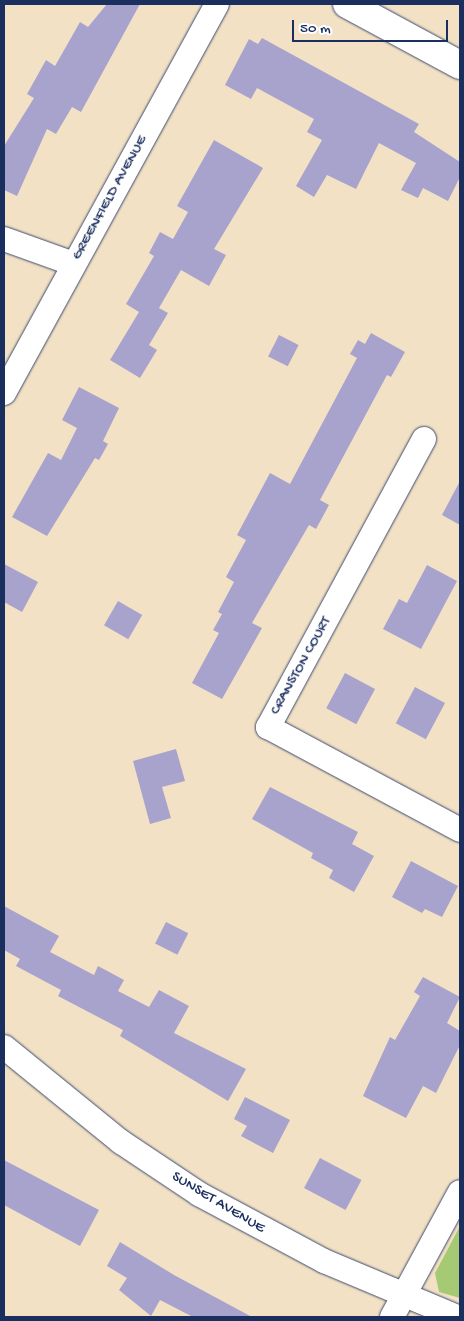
<!DOCTYPE html>
<html>
<head>
<meta charset="utf-8">
<style>
	body { margin:0 }
	#map { position:relative; width:464px; height:1321px; overflow:hidden; background:#f2e1c5; font-family:"Gochi Hand",sans-serif }
	div>[style] { position:absolute }
	[style*='--x'] { left:calc(var(--x)*1px); top:calc(var(--y)*1px); width:calc(var(--w)*1px); rotate:calc(var(--a)*1deg) }
	.green>* { inset:0; background:#a6ca73 }
	.building>* { inset:0; background:#a8a3cd; transform-origin:0 0 }
	.roads { filter:drop-shadow(0 0 1px #3b4a6d) drop-shadow(0 0 1px #3b4a6d) }
	.minor>* { height:24px; margin:-12px; padding:0 12px; transform-origin:12px; border-radius:12px; background:#fff }
	.tertiary>* { height:28px; margin:-14px; padding:0 14px; transform-origin:14px; border-radius:14px; background:#fff }
	span { translate:-50% -50%; white-space:nowrap; text-align:center; line-height:1.15; -webkit-text-stroke:4.5px #fff; paint-order:stroke }
	.street-label { font-size:15px; color:#1b2f5e }
	.frame { position:absolute; inset:0; border:5px solid #1b2f5e; pointer-events:none }
	.scale { position:absolute; left:292px; top:20px; width:156px; height:22px; box-sizing:border-box; border:2px solid #1b2f5e; border-top:0; padding-left:6px; font-size:15px; line-height:18px; white-space:nowrap; color:#1b2f5e; -webkit-text-stroke:4px #fff; paint-order:stroke }
</style>
</head>
<body>
<div id="map">
	<div class="green">
		<div style="clip-path:polygon(460px 1226px,460px 1298px,439px 1292px,435px 1273px)"></div>
	</div>
	<div class="building">
		<div style="clip-path:polygon(107px 4px,140px 4px,81px 112px,72px 107px,56px 134px,47px 129px,17px 196px,4px 190px,4px 146px,34px 98px,27px 94px,46px 60px,55px 66px,80px 22px,88px 27px)"></div>
		<div style="clip-path:polygon(262px 38px,419px 124px,414px 132px,460px 162px,460px 177px,448px 201px,423px 188px,418px 198px,401px 190px,416px 163px,379px 143px,356px 189px,327px 175px,314px 197px,296px 186px,322px 140px,307px 132px,314px 119px,257px 88px,251px 99px,225px 85px,249px 39px,258px 44px)"></div>
		<div style="clip-path:polygon(214px 140px,263px 168px,214px 249px,226px 255px,209px 286px,181px 270px,159px 308px,168px 313px,149px 345px,157px 350px,140px 378px,110px 360px,139px 312px,126px 304px,154px 256px,149px 253px,160px 232px,173px 239px,188px 212px,177px 206px)"></div>
		<div style="clip-path:polygon(371px 333px,405px 352px,391px 377px,387px 375px,320px 500px,329px 505px,316px 529px,309px 525px,252px 623px,262px 628px,222px 699px,192px 683px,219px 633px,213px 630px,222px 614px,218px 612px,234px 582px,226px 577px,246px 540px,237px 535px,270px 473px,290px 484px,357px 358px,350px 354px,358px 340px,365px 344px)"></div>
		<div style="left:279px;top:335px;width:22px;height:24px;rotate:27deg"></div>
		<div style="clip-path:polygon(79px 387px,119px 408px,103px 441px,108px 444px,99px 460px,95px 458px,47px 536px,12px 517px,48px 453px,61px 460px,77px 428px,62px 420px)"></div>
		<div style="clip-path:polygon(460px 481px,460px 525px,442px 515px)"></div>
		<div style="clip-path:polygon(4px 564px,38px 582px,22px 612px,4px 602px)"></div>
		<div style="clip-path:polygon(427px 565px,457px 581px,421px 649px,383px 629px,399px 599px,407px 603px)"></div>
		<div style="left:118px;top:601px;width:28px;height:28px;rotate:30deg"></div>
		<div style="left:345px;top:673px;width:34px;height:40px;rotate:28deg"></div>
		<div style="left:415px;top:687px;width:34px;height:41px;rotate:28deg"></div>
		<div style="clip-path:polygon(176px 749px,185px 781px,162px 787px,171px 818px,150px 824px,133px 761px)"></div>
		<div style="clip-path:polygon(270px 787px,358px 832px,352px 844px,374px 856px,354px 892px,329px 878px,333px 870px,311px 858px,313px 853px,252px 819px)"></div>
		<div style="clip-path:polygon(411px 861px,458px 886px,442px 917px,425px 909px,422px 913px,392px 897px)"></div>
		<div style="clip-path:polygon(4px 906px,59px 936px,50px 952px,94px 975px,98px 966px,124px 980px,118px 991px,149px 1007px,159px 990px,189px 1006px,174px 1033px,246px 1069px,228px 1101px,120px 1036px,123px 1030px,58px 996px,61px 990px,16px 966px,20px 959px,4px 950px)"></div>
		<div style="left:166px;top:922px;width:25px;height:24px;rotate:27deg"></div>
		<div style="clip-path:polygon(423px 977px,460px 997px,447px 1023px,460px 1031px,460px 1045px,436px 1093px,423px 1086px,406px 1118px,363px 1096px,390px 1037px,395px 1040px,420px 996px,414px 992px)"></div>
		<div style="clip-path:polygon(245px 1097px,290px 1120px,273px 1153px,241px 1136px,247px 1126px,234px 1119px)"></div>
		<div style="left:320px;top:1158px;width:47px;height:34px;rotate:28deg"></div>
		<div style="clip-path:polygon(4px 1160px,99px 1210px,80px 1246px,4px 1205px)"></div>
		<div style="clip-path:polygon(120px 1242px,174px 1275px,252px 1317px,193px 1317px,160px 1300px,151px 1316px,119px 1290px,127px 1278px,107px 1266px)"></div>
	</div>
	<div class="roads">
		<div class="minor">
			<div style="--x:4;--y:239;--w:74;--a:19.7"></div>
			<div style="--x:4;--y:393;--w:443;--a:-61.3"></div>
			<div style="--x:424;--y:439;--w:328;--a:118.4"></div>
			<div style="--x:268;--y:727;--w:218;--a:28.2"></div>
			<div style="--x:4;--y:1047;--w:151;--a:39.1"></div>
			<div style="--x:121;--y:1142;--w:94;--a:33.7"></div>
			<div style="--x:199;--y:1194;--w:142;--a:28.2"></div>
			<div style="--x:324;--y:1261;--w:144;--a:22.8"></div>
			<div style="--x:392;--y:1317;--w:142;--a:-61.5"></div>
		</div>
		<div class="tertiary">
			<div style="--x:347;--y:4;--w:128;--a:28.4"></div>
		</div>
	</div>
	<div class="street-label">
		<span style="left:110px;top:198px;rotate:-61deg">GREENFIELD AVENUE</span>
		<span style="left:301px;top:666px;rotate:-61deg">CRANSTON COURT</span>
		<span style="left:218px;top:1203px;rotate:31deg">SUNSET AVENUE</span>
	</div>
	<div class="frame"></div>
	<div class="scale">50 m</div>
</div>
</body>
</html>
